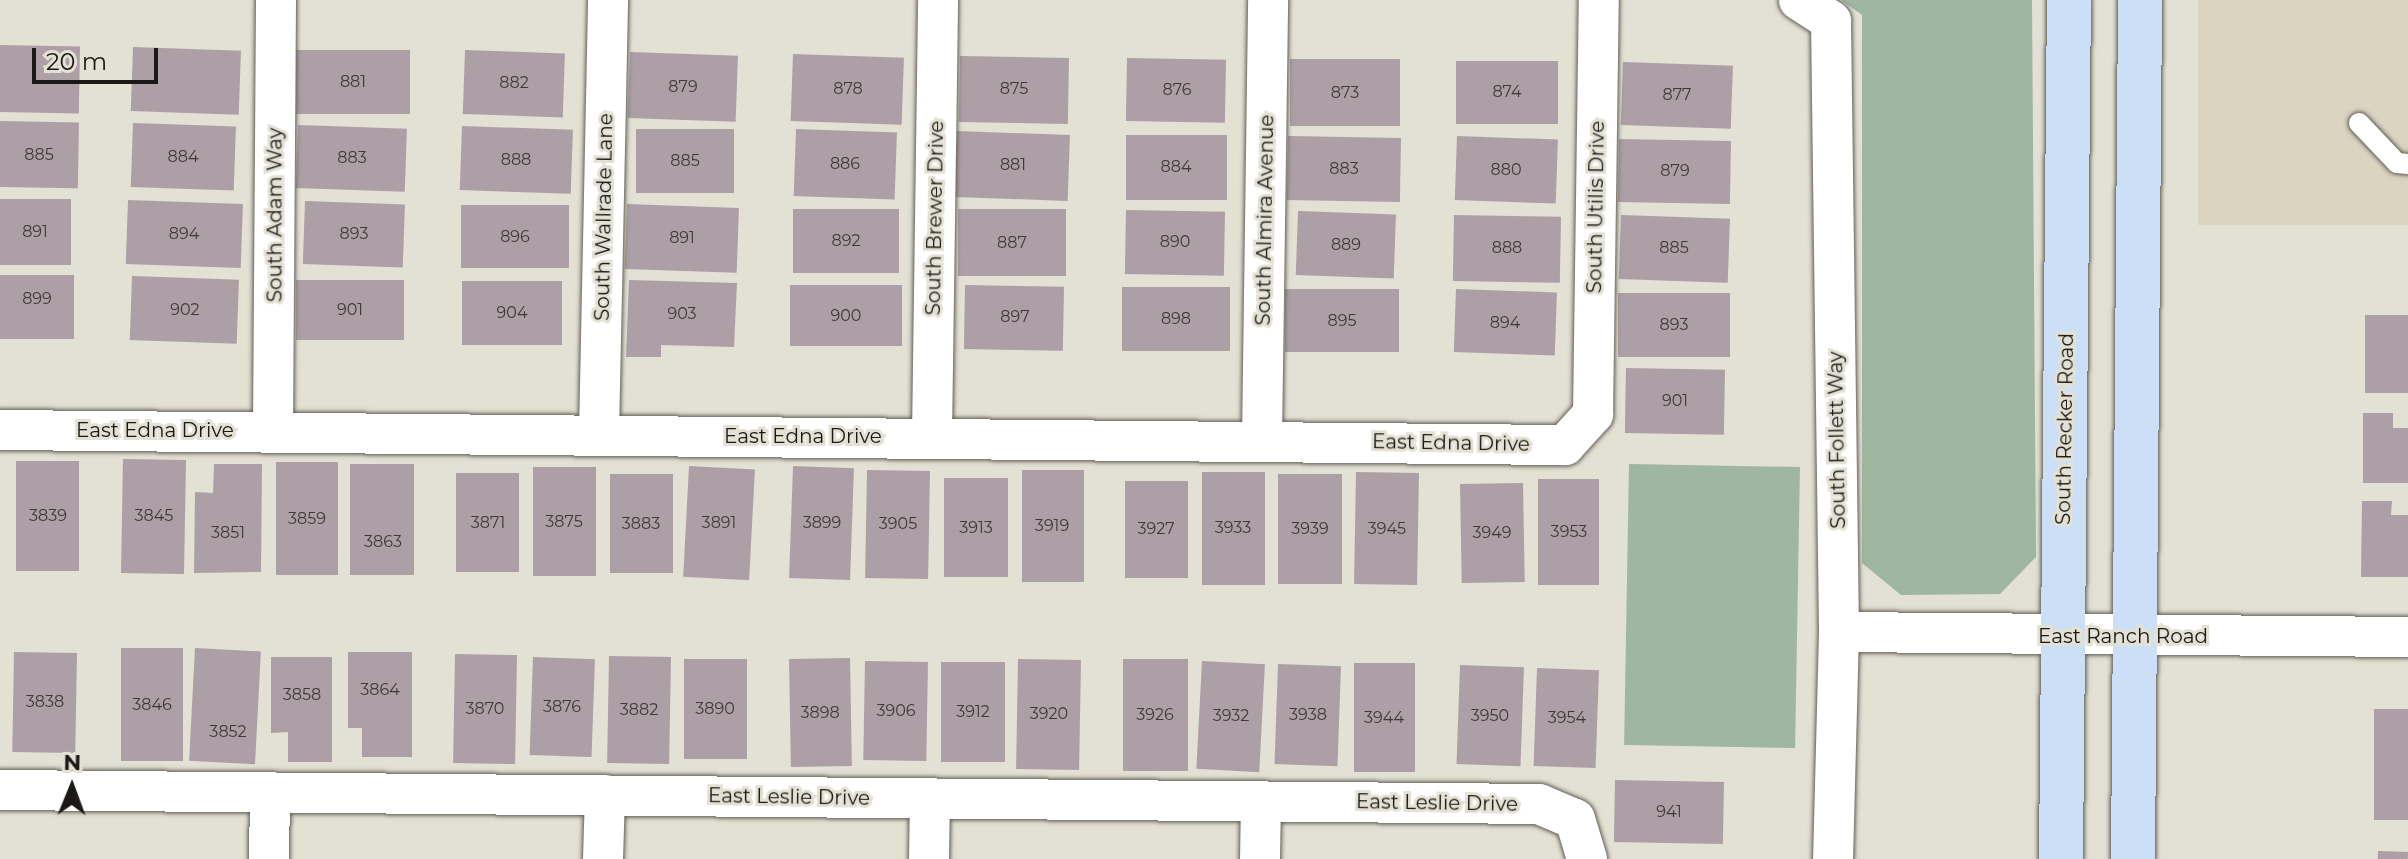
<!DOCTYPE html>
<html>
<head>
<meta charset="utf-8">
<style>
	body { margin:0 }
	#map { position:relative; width:2408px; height:859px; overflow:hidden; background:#e3e0d4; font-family:Montserrat,sans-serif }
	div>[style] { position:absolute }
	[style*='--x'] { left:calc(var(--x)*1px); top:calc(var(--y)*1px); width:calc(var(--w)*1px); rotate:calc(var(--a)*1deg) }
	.built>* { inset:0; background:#dad4c1; transform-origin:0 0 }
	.green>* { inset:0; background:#9fb6a0; transform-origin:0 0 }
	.building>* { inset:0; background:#ac9fa5; transform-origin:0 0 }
	.roads { filter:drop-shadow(0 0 2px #625f55) drop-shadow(0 0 2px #625f55) }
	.lane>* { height:20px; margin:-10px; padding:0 10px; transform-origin:10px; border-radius:10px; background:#fff }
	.street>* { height:40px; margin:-20px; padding:0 20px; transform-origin:20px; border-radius:20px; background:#fff }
	.secondary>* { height:44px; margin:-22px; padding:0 22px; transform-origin:22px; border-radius:22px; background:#cbe0f6 }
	span { translate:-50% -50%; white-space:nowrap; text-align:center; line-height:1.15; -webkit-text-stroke:6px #e3e0d4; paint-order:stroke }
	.number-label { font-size:16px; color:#3f3a39 }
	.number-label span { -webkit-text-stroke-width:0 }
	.street-label { font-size:20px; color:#1b1915 }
	.north { position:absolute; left:32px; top:747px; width:80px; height:80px; -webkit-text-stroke:6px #e3e0d4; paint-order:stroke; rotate:1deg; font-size:22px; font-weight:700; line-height:32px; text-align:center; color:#1b1915 }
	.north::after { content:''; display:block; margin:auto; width:28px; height:36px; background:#1b1915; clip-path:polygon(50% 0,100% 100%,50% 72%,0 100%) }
	.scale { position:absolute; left:32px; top:48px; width:126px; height:36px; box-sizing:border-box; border:4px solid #1b1915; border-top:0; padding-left:10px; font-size:24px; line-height:28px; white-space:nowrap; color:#1b1915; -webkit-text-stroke:6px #e3e0d4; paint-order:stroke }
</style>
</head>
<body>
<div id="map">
	<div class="built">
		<div style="left:2198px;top:0;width:210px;height:225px"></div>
	</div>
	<div class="green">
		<div style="clip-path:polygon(1841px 0,2032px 0,2036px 557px,2000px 594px,1901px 595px,1862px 563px,1862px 15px)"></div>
		<div style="left:1629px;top:464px;width:171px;height:281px;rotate:1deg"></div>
	</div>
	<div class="building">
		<div style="left:0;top:45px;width:80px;height:67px;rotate:1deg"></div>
		<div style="left:133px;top:47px;width:108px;height:64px;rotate:2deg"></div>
		<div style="left:296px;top:50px;width:114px;height:64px"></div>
		<div style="left:465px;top:50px;width:100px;height:64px;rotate:2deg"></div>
		<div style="left:630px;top:52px;width:108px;height:66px;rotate:2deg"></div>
		<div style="left:793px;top:54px;width:111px;height:67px;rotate:2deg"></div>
		<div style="left:960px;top:56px;width:109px;height:66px;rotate:1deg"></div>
		<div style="left:1127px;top:58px;width:99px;height:63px;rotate:1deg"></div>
		<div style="left:1400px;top:59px;width:67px;height:110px;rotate:90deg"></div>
		<div style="left:1456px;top:61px;width:102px;height:63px"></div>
		<div style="left:1623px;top:62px;width:110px;height:63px;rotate:2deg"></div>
		<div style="left:0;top:121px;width:79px;height:66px;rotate:1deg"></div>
		<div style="left:133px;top:123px;width:103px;height:64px;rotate:2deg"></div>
		<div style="left:298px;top:125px;width:109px;height:63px;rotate:2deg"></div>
		<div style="left:462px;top:126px;width:111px;height:64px;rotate:2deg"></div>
		<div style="left:636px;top:129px;width:98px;height:64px"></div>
		<div style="left:796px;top:129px;width:101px;height:67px;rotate:2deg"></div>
		<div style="left:957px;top:131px;width:113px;height:66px;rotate:2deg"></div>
		<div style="left:1126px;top:135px;width:101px;height:65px"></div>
		<div style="left:1288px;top:136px;width:113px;height:64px;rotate:1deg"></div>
		<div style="left:1457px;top:136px;width:101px;height:64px;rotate:2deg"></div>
		<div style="left:1619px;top:139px;width:112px;height:63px;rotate:1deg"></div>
		<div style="left:0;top:199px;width:71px;height:66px"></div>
		<div style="left:128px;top:200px;width:115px;height:64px;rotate:2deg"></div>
		<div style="left:305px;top:201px;width:100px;height:63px;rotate:2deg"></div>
		<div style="left:627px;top:204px;width:112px;height:65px;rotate:2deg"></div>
		<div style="left:569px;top:205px;width:63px;height:108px;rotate:90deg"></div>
		<div style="left:793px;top:209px;width:106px;height:64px"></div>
		<div style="left:958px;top:209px;width:108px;height:67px"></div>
		<div style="left:1126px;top:210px;width:99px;height:64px;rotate:1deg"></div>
		<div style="left:1298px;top:211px;width:98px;height:64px;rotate:2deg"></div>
		<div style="left:1454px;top:215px;width:107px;height:66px;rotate:1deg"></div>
		<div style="left:1621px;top:215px;width:109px;height:64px;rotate:2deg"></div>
		<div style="left:0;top:275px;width:74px;height:64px"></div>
		<div style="left:132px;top:276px;width:107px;height:64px;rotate:2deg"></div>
		<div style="left:296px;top:280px;width:108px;height:60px"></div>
		<div style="clip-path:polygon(629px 280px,737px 283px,734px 347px,661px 345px,661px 357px,626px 357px)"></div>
		<div style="left:462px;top:281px;width:100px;height:64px"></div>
		<div style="left:790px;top:285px;width:112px;height:61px"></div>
		<div style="left:965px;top:285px;width:99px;height:64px;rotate:1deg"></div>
		<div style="left:1122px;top:287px;width:108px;height:64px"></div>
		<div style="left:1285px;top:289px;width:114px;height:63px"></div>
		<div style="left:1456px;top:289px;width:101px;height:63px;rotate:2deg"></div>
		<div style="left:1618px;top:293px;width:112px;height:64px"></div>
		<div style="left:2365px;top:315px;width:43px;height:78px"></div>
		<div style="left:1626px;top:368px;width:99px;height:65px;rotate:1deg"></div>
		<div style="clip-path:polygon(2363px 413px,2393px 413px,2393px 428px,2408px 428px,2408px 483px,2363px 483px)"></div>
		<div style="left:123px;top:459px;width:63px;height:114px;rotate:1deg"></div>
		<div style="left:79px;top:461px;width:110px;height:63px;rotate:90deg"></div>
		<div style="left:338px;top:462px;width:113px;height:62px;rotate:90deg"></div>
		<div style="clip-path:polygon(214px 464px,262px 464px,261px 572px,194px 573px,195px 492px,213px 493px)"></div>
		<div style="left:350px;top:464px;width:64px;height:111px"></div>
		<div style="left:689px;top:466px;width:66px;height:111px;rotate:3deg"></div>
		<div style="left:793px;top:466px;width:61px;height:112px;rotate:2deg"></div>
		<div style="left:533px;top:467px;width:63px;height:109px"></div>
		<div style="left:867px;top:470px;width:63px;height:108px;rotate:1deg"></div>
		<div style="left:1022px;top:470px;width:62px;height:112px"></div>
		<div style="left:1202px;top:472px;width:63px;height:113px"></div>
		<div style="left:1356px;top:472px;width:63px;height:112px;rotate:1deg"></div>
		<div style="left:456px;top:473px;width:63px;height:99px"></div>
		<div style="left:610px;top:474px;width:63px;height:99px"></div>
		<div style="left:1278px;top:474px;width:64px;height:110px"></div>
		<div style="left:944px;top:478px;width:64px;height:99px"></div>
		<div style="left:1538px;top:479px;width:61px;height:106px"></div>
		<div style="left:1125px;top:481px;width:63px;height:97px"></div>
		<div style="left:1523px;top:483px;width:99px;height:63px;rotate:89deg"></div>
		<div style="clip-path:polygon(2362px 501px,2392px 501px,2391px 515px,2408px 515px,2408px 577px,2361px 577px)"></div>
		<div style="left:121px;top:648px;width:62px;height:113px"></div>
		<div style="left:195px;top:648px;width:66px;height:113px;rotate:3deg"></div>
		<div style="left:14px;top:652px;width:63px;height:100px;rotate:1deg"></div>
		<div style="clip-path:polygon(348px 652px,412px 652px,412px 757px,362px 757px,362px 728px,348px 728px)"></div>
		<div style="left:455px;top:654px;width:62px;height:109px;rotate:1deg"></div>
		<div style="left:609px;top:656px;width:62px;height:107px;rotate:1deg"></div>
		<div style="clip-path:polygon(271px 657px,332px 657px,332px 762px,288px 762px,288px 732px,271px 733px)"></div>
		<div style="left:533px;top:657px;width:62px;height:98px;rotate:2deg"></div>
		<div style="left:850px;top:658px;width:108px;height:61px;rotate:89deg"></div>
		<div style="left:684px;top:659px;width:63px;height:100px"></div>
		<div style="left:1018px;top:659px;width:63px;height:110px;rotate:1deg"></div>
		<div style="left:1123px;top:659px;width:65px;height:112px"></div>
		<div style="left:865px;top:661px;width:63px;height:99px;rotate:1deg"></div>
		<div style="left:1202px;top:661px;width:63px;height:108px;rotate:3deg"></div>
		<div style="left:941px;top:662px;width:64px;height:100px"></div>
		<div style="left:1354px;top:663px;width:61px;height:109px"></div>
		<div style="left:1278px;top:664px;width:63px;height:100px;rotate:2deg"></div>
		<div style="left:1460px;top:665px;width:64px;height:99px;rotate:2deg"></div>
		<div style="left:1537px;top:668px;width:62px;height:98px;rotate:2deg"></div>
		<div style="left:2374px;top:709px;width:34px;height:111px"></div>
		<div style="left:1615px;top:780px;width:109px;height:62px;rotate:1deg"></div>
		<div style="left:2378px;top:851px;width:30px;height:8px;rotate:2deg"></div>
	</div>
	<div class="roads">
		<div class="lane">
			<div style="--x:2359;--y:123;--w:55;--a:46.5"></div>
			<div style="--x:2397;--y:163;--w:11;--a:5"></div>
		</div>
		<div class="street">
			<div style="--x:1799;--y:0;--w:38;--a:33"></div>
			<div style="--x:1831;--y:21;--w:611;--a:89.25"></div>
			<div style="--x:1839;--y:632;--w:227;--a:91.5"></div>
			<div style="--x:0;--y:430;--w:1565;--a:0.55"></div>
			<div style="--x:1565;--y:445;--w:42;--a:-47.9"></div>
			<div style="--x:1593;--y:414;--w:414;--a:-89.2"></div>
			<div style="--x:273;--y:430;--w:430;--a:-89.6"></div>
			<div style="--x:599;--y:434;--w:434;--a:-88.8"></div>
			<div style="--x:932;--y:436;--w:436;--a:-89.2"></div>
			<div style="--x:1262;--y:439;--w:439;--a:-89.2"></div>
			<div style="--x:1839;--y:632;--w:569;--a:0.5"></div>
			<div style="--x:0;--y:790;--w:1539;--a:0.52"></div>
			<div style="--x:1539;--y:804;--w:39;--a:23"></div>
			<div style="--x:1575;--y:819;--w:42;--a:73.3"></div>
			<div style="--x:269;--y:859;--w:67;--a:-89.1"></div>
			<div style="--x:603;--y:859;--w:64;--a:-88.2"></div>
			<div style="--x:929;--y:859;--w:61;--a:-89.1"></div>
			<div style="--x:1260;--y:859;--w:58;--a:-89"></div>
		</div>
		<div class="secondary">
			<div style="--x:2061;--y:859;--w:859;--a:-89.47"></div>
			<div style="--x:2133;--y:859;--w:859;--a:-89.53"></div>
		</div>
	</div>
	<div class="number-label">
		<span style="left:353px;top:82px">881</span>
		<span style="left:514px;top:83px">882</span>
		<span style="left:683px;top:87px">879</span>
		<span style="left:848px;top:89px">878</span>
		<span style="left:1014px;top:89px">875</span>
		<span style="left:1177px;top:90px">876</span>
		<span style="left:1507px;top:92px">874</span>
		<span style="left:1345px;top:93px">873</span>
		<span style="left:1677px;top:95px">877</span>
		<span style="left:39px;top:155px">885</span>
		<span style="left:183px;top:157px">884</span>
		<span style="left:352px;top:158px">883</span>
		<span style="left:516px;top:160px">888</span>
		<span style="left:685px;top:161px">885</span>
		<span style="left:845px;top:164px">886</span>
		<span style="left:1013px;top:165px">881</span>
		<span style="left:1176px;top:167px">884</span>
		<span style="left:1344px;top:169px">883</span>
		<span style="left:1506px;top:170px">880</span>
		<span style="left:1675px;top:171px">879</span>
		<span style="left:35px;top:232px">891</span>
		<span style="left:184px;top:234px">894</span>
		<span style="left:354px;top:234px">893</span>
		<span style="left:515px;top:237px">896</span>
		<span style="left:682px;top:238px">891</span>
		<span style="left:846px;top:241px">892</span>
		<span style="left:1175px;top:242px">890</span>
		<span style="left:1012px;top:243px">887</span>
		<span style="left:1346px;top:245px">889</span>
		<span style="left:1507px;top:248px">888</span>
		<span style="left:1674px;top:248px">885</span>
		<span style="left:37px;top:299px">899</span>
		<span style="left:185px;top:310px">902</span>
		<span style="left:350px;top:310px">901</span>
		<span style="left:512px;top:313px">904</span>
		<span style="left:682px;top:314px">903</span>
		<span style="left:846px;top:316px">900</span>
		<span style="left:1015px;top:317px">897</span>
		<span style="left:1176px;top:319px">898</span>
		<span style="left:1342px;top:321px">895</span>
		<span style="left:1505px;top:323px">894</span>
		<span style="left:1674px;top:325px">893</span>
		<span style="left:1675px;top:401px">901</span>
		<span style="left:48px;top:516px">3839</span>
		<span style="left:154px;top:516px">3845</span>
		<span style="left:307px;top:519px">3859</span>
		<span style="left:564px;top:522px">3875</span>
		<span style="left:488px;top:523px">3871</span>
		<span style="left:719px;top:523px">3891</span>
		<span style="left:822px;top:523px">3899</span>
		<span style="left:641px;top:524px">3883</span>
		<span style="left:898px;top:524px">3905</span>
		<span style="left:1052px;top:526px">3919</span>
		<span style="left:976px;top:528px">3913</span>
		<span style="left:1233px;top:528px">3933</span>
		<span style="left:1156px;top:529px">3927</span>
		<span style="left:1310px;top:529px">3939</span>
		<span style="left:1387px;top:529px">3945</span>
		<span style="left:1569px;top:532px">3953</span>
		<span style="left:228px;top:533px">3851</span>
		<span style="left:1492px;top:533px">3949</span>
		<span style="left:383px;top:542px">3863</span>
		<span style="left:380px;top:690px">3864</span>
		<span style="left:302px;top:695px">3858</span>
		<span style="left:45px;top:702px">3838</span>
		<span style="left:152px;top:705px">3846</span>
		<span style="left:562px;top:707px">3876</span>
		<span style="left:485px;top:709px">3870</span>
		<span style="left:715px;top:709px">3890</span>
		<span style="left:639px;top:710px">3882</span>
		<span style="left:896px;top:711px">3906</span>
		<span style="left:973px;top:712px">3912</span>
		<span style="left:820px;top:713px">3898</span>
		<span style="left:1049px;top:714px">3920</span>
		<span style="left:1155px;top:715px">3926</span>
		<span style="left:1308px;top:715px">3938</span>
		<span style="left:1231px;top:716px">3932</span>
		<span style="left:1490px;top:716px">3950</span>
		<span style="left:1384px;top:718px">3944</span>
		<span style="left:1567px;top:718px">3954</span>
		<span style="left:228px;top:732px">3852</span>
		<span style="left:1669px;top:812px">941</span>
	</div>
	<div class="street-label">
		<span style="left:1596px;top:207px;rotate:-89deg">South Utilis Drive</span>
		<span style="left:275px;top:215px;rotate:-90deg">South Adam Way</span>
		<span style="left:604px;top:217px;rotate:-89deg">South Wallrade Lane</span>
		<span style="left:935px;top:218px;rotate:-89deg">South Brewer Drive</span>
		<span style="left:1265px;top:220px;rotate:-89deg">South Almira Avenue</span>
		<span style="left:2065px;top:429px;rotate:-89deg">South Recker Road</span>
		<span style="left:155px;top:430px">East Edna Drive</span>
		<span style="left:803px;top:436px">East Edna Drive</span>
		<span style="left:1837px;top:440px;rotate:-91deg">South Follett Way</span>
		<span style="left:1451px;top:443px;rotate:1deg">East Edna Drive</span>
		<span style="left:2123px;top:636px">East Ranch Road</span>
		<span style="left:789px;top:797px;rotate:1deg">East Leslie Drive</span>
		<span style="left:1437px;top:803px;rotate:1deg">East Leslie Drive</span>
	</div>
	<div class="north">N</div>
	<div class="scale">20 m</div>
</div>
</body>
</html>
